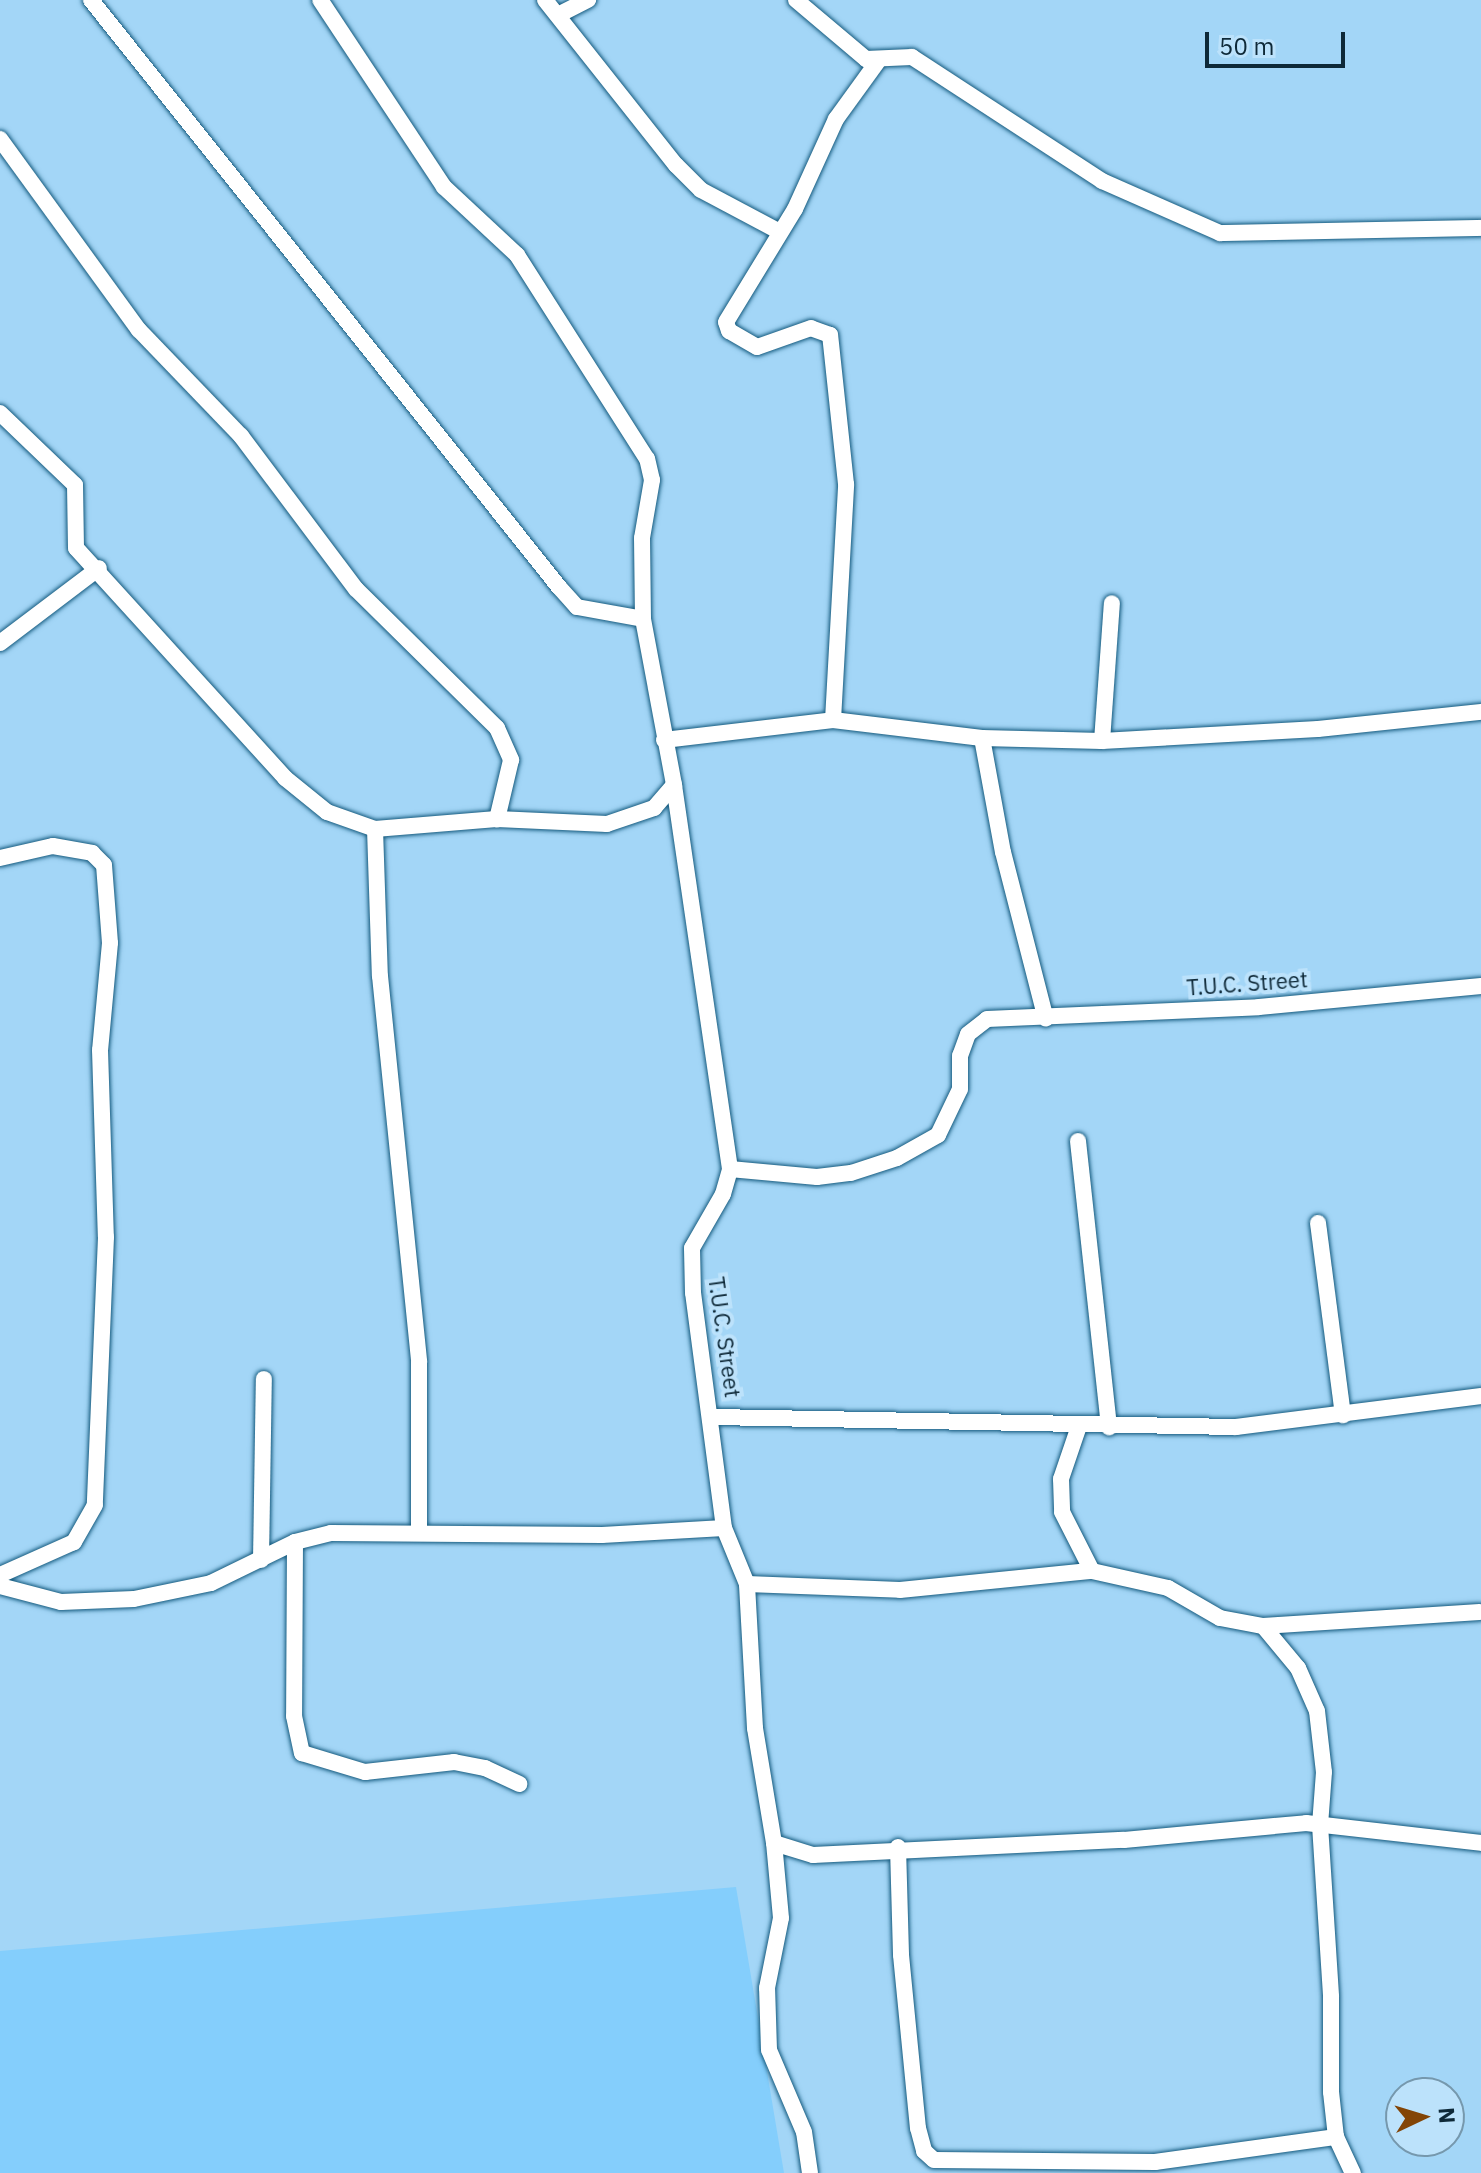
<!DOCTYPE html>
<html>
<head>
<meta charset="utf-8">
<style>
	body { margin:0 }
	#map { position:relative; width:1481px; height:2173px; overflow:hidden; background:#a3d6f7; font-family:"IBM Plex Sans",sans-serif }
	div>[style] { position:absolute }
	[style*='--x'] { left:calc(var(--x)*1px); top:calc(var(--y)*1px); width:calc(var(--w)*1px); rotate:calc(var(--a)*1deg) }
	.built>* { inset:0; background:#84cefc }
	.roads { filter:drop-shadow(0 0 2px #145a7e) drop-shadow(0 0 2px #145a7e) }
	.minor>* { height:16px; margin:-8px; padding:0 8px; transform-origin:8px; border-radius:8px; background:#fff }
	span { translate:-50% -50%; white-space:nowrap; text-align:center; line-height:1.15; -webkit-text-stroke:8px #bce2fb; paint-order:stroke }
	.street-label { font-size:22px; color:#0e2938 }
	.north { position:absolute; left:1385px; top:2077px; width:80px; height:80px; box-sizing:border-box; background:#bce2fb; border:2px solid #7698ad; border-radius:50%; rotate:86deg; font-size:22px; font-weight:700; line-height:32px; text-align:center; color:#0e2938 }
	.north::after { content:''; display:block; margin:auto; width:28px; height:36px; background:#834506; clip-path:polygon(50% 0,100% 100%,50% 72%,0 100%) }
	.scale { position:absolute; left:1205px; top:32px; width:140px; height:36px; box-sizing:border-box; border:4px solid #0e2938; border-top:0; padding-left:10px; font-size:24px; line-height:28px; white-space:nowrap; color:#0e2938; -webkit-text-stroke:6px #bce2fb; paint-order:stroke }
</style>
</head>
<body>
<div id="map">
	<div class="built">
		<div style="clip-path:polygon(736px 1887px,784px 2173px,0 2173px,0 1951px)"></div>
	</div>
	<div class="roads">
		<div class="minor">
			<div style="--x:91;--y:0;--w:751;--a:51.44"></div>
			<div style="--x:559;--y:587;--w:27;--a:48"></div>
			<div style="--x:577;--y:607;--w:67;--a:10.3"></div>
			<div style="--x:643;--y:619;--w:81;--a:-90.7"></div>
			<div style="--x:642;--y:538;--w:59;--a:-80.2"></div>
			<div style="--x:652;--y:480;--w:22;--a:-103"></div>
			<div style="--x:647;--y:459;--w:242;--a:-122.5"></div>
			<div style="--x:517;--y:255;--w:100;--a:-137"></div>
			<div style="--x:444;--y:187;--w:224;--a:-123.5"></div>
			<div style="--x:545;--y:0;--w:211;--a:51.6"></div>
			<div style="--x:676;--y:165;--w:35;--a:45"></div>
			<div style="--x:701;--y:190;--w:89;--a:28"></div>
			<div style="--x:796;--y:0;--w:92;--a:40.1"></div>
			<div style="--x:866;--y:59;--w:46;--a:-2.5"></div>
			<div style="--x:912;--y:57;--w:227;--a:33.1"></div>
			<div style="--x:1102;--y:181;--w:129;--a:23.8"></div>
			<div style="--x:1220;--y:233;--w:261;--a:-1.1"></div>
			<div style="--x:558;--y:15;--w:34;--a:-27"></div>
			<div style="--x:0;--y:139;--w:236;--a:54"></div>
			<div style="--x:139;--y:330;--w:147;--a:46.1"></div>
			<div style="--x:241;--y:436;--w:191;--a:53.1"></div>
			<div style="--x:356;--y:589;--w:198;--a:44.6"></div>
			<div style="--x:497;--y:728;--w:35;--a:66"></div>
			<div style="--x:511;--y:760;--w:61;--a:103.3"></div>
			<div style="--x:0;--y:413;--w:104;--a:43.8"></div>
			<div style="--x:75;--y:485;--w:63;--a:89.1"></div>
			<div style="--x:76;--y:548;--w:311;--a:47.7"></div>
			<div style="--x:285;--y:778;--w:54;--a:39"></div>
			<div style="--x:327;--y:812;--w:51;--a:19.5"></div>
			<div style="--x:375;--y:829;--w:122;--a:-4.7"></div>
			<div style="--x:497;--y:819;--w:110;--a:2.6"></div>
			<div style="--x:607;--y:824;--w:50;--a:-18.8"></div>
			<div style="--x:654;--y:808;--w:30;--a:-49"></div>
			<div style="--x:643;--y:619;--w:169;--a:79.4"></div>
			<div style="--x:674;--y:785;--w:388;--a:81.7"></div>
			<div style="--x:0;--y:643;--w:124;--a:-37.1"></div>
			<div style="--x:833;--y:720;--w:236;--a:-86.8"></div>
			<div style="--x:846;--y:484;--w:150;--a:-96.1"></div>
			<div style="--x:830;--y:335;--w:20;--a:-160"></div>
			<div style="--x:811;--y:328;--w:57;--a:160.6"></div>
			<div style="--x:757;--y:347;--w:32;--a:-150"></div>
			<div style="--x:729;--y:331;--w:9;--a:-108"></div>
			<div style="--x:726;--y:322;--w:132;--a:-58.6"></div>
			<div style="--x:795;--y:209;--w:99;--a:-65.5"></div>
			<div style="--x:836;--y:119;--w:72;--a:-54.1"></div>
			<div style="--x:982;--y:738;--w:116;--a:79.6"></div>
			<div style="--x:1003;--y:852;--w:172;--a:75.6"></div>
			<div style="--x:664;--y:740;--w:170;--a:-6.7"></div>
			<div style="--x:833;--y:720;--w:150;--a:6.9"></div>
			<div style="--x:982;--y:738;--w:120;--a:1.4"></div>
			<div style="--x:1102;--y:741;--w:216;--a:-3.2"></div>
			<div style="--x:1318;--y:729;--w:164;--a:-6"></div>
			<div style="--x:1102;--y:741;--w:138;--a:-85.9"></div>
			<div style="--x:375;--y:829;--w:147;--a:88.1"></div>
			<div style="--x:380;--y:976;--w:388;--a:84.2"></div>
			<div style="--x:419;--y:1362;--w:169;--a:90"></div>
			<div style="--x:0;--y:858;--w:54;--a:-12.8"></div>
			<div style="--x:53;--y:846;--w:40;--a:10"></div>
			<div style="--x:92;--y:853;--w:17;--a:45"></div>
			<div style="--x:104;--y:865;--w:78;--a:85.6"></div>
			<div style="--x:110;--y:943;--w:107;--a:95.3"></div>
			<div style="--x:100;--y:1050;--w:187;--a:88.2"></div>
			<div style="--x:106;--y:1237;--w:268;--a:92.4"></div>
			<div style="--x:95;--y:1505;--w:43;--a:119.6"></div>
			<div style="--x:74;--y:1542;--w:81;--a:156"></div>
			<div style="--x:1078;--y:1141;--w:288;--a:83.8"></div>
			<div style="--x:1318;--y:1223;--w:194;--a:82.6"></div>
			<div style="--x:714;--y:1417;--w:522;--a:1.1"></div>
			<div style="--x:1236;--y:1427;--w:247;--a:-7.2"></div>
			<div style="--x:1079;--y:1426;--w:56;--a:108.8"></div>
			<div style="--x:1061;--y:1479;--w:33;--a:88"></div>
			<div style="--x:1062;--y:1512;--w:66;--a:63"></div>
			<div style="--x:295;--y:1542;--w:174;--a:90.3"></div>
			<div style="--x:294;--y:1716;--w:38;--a:78"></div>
			<div style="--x:302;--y:1753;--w:66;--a:16.8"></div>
			<div style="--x:365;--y:1772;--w:90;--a:-6.4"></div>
			<div style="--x:454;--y:1762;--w:32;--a:11"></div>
			<div style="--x:485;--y:1768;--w:38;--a:25"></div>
			<div style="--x:261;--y:1560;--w:181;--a:-89.1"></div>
			<div style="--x:747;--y:1584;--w:153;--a:2.2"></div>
			<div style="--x:900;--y:1590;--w:193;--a:-5.7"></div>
			<div style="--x:1092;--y:1571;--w:78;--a:12.6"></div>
			<div style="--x:1168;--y:1588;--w:60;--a:30"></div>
			<div style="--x:1220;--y:1618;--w:44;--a:10.5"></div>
			<div style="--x:1263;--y:1626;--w:217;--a:-3.7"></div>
			<div style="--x:0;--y:1586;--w:63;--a:14.7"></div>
			<div style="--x:61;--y:1602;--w:73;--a:-2.4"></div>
			<div style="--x:134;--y:1599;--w:79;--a:-11.7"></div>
			<div style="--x:211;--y:1583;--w:93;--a:-26"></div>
			<div style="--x:295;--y:1542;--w:37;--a:-14"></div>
			<div style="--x:331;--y:1533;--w:271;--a:0.4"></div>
			<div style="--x:602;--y:1535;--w:122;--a:-3.3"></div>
			<div style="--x:1263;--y:1626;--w:55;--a:50.2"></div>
			<div style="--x:1298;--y:1668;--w:47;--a:66.2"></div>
			<div style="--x:1317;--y:1711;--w:61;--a:83.5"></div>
			<div style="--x:1324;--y:1772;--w:53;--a:94.3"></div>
			<div style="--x:1320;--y:1825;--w:172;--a:86.3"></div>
			<div style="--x:1331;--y:1997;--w:95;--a:90"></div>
			<div style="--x:1331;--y:2092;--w:45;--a:83.7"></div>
			<div style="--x:1336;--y:2137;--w:40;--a:65"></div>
			<div style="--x:774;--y:1843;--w:41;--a:17.1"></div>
			<div style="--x:813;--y:1855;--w:311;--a:-2.8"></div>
			<div style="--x:1124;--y:1840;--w:183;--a:-5.3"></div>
			<div style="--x:1306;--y:1823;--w:176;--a:6.5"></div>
			<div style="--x:898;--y:1847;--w:108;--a:88.4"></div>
			<div style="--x:901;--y:1955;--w:174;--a:84.4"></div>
			<div style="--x:918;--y:2128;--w:24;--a:75"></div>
			<div style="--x:924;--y:2151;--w:13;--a:42"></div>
			<div style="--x:934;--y:2160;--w:221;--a:0.5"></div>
			<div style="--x:1155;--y:2162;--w:183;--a:-7.9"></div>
			<div style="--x:810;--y:2173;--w:41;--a:-98.3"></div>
			<div style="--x:804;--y:2132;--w:89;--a:-113.1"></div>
			<div style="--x:769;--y:2050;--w:62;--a:-91.8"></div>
			<div style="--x:767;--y:1988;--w:71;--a:-78.7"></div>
			<div style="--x:781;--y:1918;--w:75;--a:-95.3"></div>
			<div style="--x:774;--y:1843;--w:117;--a:-99.4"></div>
			<div style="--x:755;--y:1728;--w:144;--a:-93.2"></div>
			<div style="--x:747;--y:1584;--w:61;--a:-112.3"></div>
			<div style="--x:724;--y:1528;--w:237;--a:-97.5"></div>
			<div style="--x:693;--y:1293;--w:45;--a:-91.3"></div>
			<div style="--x:692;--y:1248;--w:62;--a:-60.1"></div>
			<div style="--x:723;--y:1194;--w:26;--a:-74"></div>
			<div style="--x:730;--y:1169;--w:87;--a:5.3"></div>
			<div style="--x:817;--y:1177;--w:34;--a:-7"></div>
			<div style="--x:851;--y:1173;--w:48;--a:-18.1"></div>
			<div style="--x:897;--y:1158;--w:47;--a:-29.3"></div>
			<div style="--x:938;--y:1135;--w:51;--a:-64.4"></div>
			<div style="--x:960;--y:1089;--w:33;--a:-90"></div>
			<div style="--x:960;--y:1056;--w:23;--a:-70"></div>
			<div style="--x:968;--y:1034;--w:24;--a:-38"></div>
			<div style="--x:987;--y:1019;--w:272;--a:-2.5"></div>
			<div style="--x:1259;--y:1007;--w:223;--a:-5.4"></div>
		</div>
	</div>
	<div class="street-label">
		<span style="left:1247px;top:983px;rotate:-4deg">T.U.C. Street</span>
		<span style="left:725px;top:1337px;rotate:82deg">T.U.C. Street</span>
	</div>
	<div class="north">N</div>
	<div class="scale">50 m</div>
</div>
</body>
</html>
